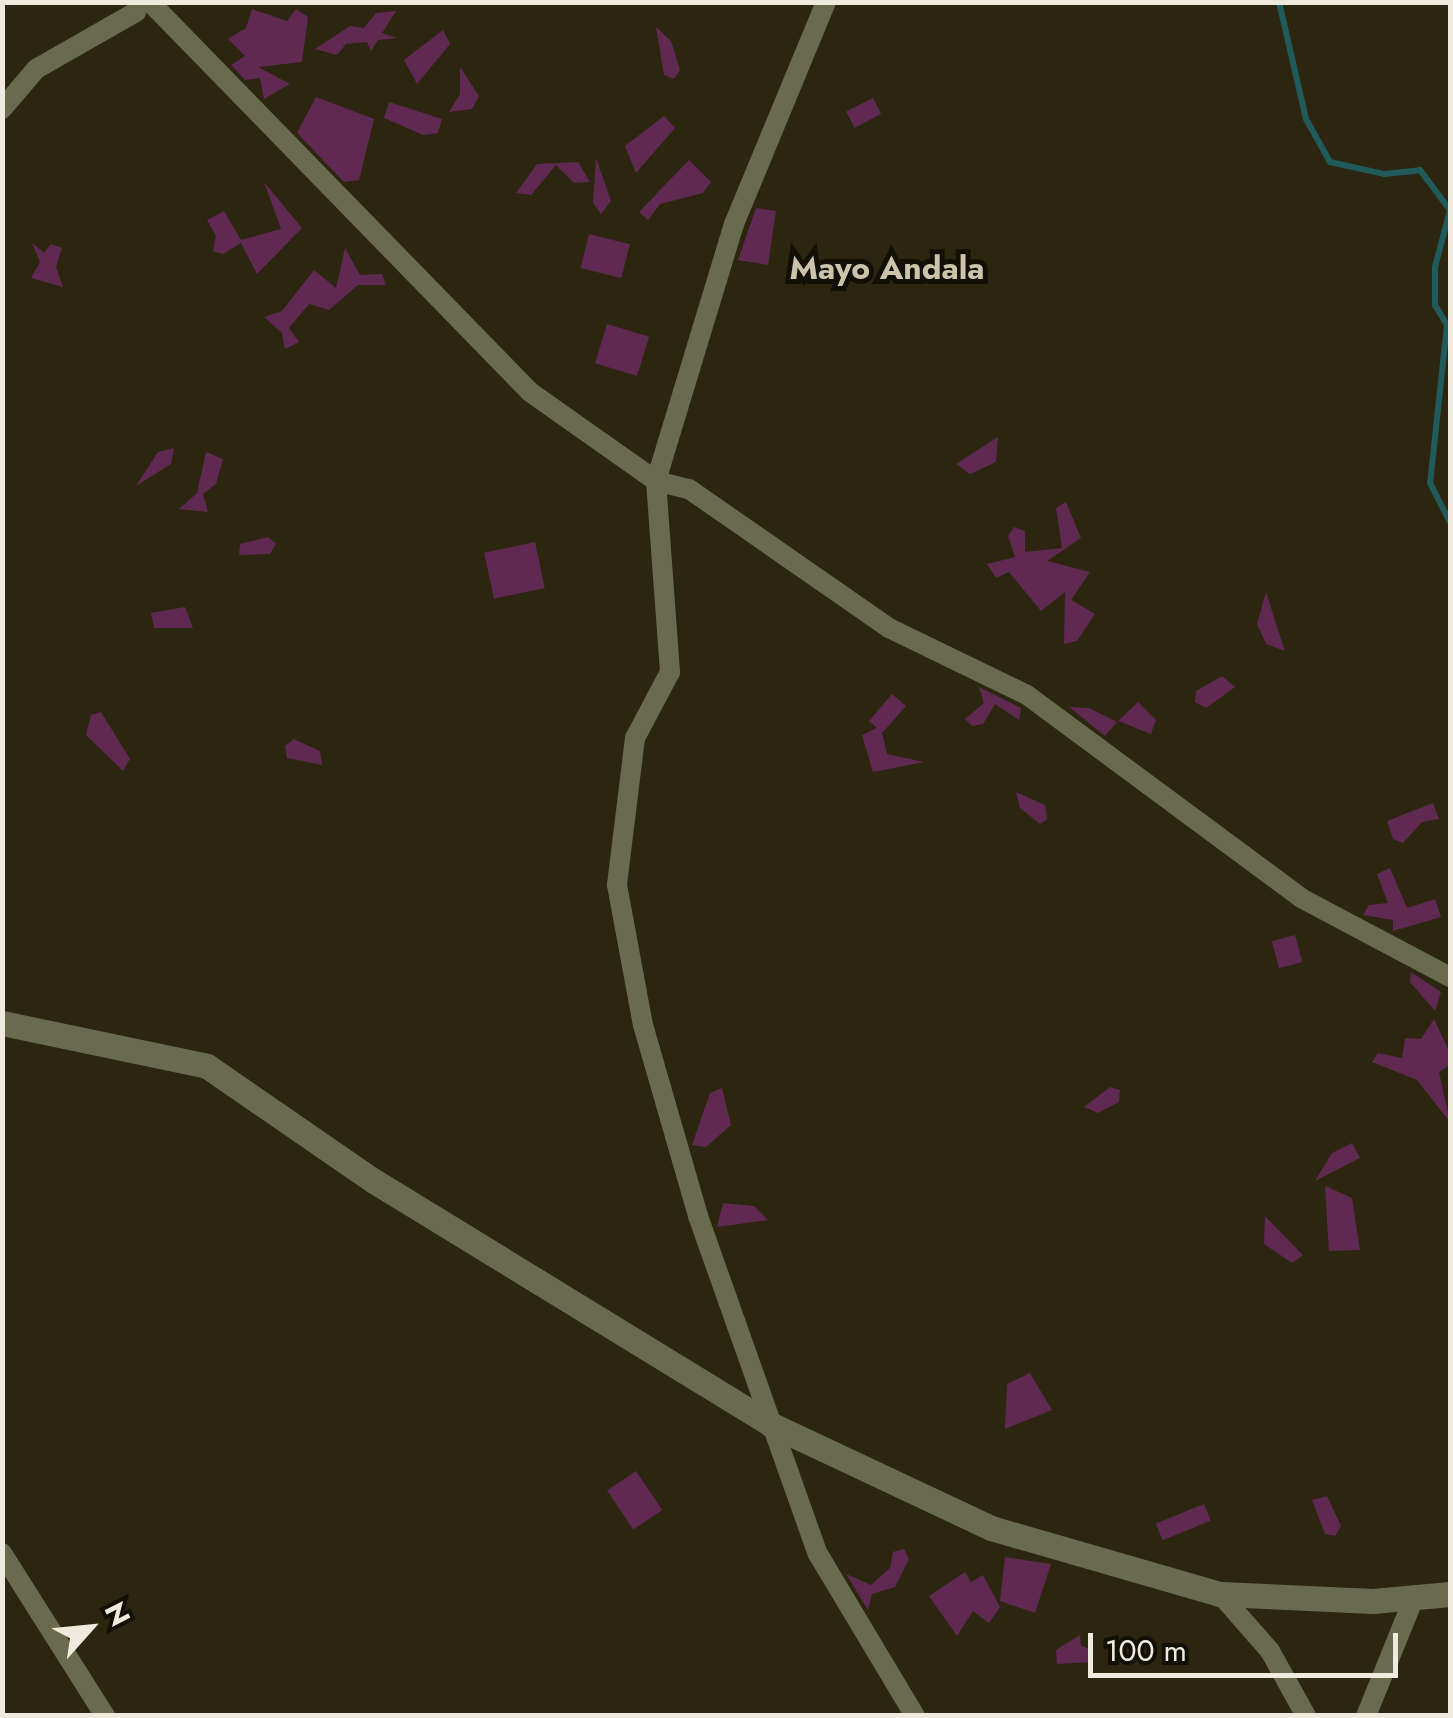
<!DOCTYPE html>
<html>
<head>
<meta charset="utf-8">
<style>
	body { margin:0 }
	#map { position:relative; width:1453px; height:1718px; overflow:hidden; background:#2c2611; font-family:Jost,sans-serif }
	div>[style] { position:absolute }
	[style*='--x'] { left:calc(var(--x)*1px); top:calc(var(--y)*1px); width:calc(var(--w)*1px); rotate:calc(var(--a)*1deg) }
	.stream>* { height:6px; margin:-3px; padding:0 3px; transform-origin:3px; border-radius:3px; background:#215a5a }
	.building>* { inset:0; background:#602951; transform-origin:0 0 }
	.minor>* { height:20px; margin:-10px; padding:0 10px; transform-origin:10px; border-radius:10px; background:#696b4e }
	.tertiary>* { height:25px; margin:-12.5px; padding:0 12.5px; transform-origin:12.5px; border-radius:12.5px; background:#696b4e }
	span { translate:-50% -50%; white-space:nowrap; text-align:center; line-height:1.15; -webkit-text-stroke:10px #120f07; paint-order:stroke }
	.quarter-label { font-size:32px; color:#cbc3aa; font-weight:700 }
	.frame { position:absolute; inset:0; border:5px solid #eeeadd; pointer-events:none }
	.north { position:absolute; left:40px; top:1578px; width:100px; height:100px; -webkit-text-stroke:8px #120f07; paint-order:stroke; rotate:63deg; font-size:28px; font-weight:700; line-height:40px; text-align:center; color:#eeeadd }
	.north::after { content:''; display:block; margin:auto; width:35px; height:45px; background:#eeeadd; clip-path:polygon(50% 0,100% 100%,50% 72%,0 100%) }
	.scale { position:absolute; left:1088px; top:1633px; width:310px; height:45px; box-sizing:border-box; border:5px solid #eeeadd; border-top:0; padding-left:12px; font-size:30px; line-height:35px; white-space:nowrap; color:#eeeadd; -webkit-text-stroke:8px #120f07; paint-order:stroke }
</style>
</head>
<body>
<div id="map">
	<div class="stream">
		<div style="--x:1279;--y:2;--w:120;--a:77"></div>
		<div style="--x:1306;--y:119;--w:49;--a:60.8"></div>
		<div style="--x:1330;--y:162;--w:55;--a:12.5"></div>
		<div style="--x:1384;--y:174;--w:36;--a:-6"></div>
		<div style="--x:1420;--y:170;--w:50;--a:53.1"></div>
		<div style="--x:1450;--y:210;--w:59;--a:104.7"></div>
		<div style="--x:1435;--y:267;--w:38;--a:90"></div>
		<div style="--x:1435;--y:305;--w:23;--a:59"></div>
		<div style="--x:1447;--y:325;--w:159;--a:96.1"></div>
		<div style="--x:1430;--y:483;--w:44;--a:62.9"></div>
	</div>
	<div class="building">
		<div style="clip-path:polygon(252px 9px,287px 21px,296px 9px,308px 17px,302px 62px,258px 67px,290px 84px,264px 99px,260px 78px,245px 80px,231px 65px,245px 56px,228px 39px,246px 28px)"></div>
		<div style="clip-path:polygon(396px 11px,382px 33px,397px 38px,378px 40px,371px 51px,367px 42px,346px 44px,337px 55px,315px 49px,350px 26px,364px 28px,376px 13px)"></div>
		<div style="clip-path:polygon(656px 27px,671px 41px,680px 70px,674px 79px,664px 75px)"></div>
		<div style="clip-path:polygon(443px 30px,450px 44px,417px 84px,404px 60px)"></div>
		<div style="clip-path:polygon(460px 67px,479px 96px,472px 109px,449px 112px,460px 94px)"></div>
		<div style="clip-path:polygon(316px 97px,374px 119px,359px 180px,344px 182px,297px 133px)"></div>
		<div style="left:873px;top:98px;width:18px;height:30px;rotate:63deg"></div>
		<div style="clip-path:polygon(389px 102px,442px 119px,438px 133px,423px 135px,384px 118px)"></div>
		<div style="clip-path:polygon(664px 116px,675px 128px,636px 173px,625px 146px)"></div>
		<div style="clip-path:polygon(596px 158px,611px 201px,601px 214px,593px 203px)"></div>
		<div style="clip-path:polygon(689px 160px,711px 182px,703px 193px,660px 204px,648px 220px,639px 212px)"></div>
		<div style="clip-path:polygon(578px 162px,590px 182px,574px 183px,556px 165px,531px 195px,516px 193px,537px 164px)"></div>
		<div style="clip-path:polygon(264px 182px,302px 228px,257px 274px,241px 243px,223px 254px,213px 251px,216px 236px,207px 220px,224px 211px,241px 240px,281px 229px)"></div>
		<div style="clip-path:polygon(756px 208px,776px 211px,768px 265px,738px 260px)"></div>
		<div style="left:589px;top:234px;width:42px;height:35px;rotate:14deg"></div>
		<div style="clip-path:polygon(32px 243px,44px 253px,51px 244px,62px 248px,56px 267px,63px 287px,31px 278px,40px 262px)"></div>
		<div style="clip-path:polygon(345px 248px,360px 275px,382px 274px,386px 285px,358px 285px,329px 310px,309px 304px,289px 328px,299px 342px,285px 349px,282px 333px,264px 317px,282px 311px,314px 270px,336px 288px)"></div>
		<div style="left:607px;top:324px;width:44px;height:41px;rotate:17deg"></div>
		<div style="clip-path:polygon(998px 437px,996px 462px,970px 474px,956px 464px)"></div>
		<div style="clip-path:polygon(174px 448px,171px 464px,136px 486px,158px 452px)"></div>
		<div style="clip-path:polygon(206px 452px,223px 459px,216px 484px,203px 494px,208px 512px,179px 509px,197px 493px)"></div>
		<div style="clip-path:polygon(1066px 502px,1081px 538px,1047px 561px,1090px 572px,1071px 600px,1095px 614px,1077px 641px,1064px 644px,1065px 592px,1041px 611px,1009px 572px,996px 578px,987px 564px,1015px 557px,1008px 536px,1014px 527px,1025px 531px,1025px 552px,1062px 548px,1056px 508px)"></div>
		<div style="clip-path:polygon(268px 537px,276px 544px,270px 554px,239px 555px,240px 544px)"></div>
		<div style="left:535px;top:542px;width:47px;height:52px;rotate:78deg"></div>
		<div style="clip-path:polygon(1266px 592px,1280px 636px,1285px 651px,1266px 644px,1257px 624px)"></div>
		<div style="clip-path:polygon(185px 607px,193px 628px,154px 628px,151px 613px)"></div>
		<div style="clip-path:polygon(1222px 676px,1235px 687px,1206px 708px,1195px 702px,1196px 691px)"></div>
		<div style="clip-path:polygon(979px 687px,1021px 708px,1019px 720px,995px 704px,983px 724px,972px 726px,965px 719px,984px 703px)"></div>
		<div style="clip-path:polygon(892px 694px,906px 706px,882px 733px,887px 754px,924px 762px,873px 772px,862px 735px,877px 728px,869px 721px)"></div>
		<div style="clip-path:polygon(1138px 702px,1156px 720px,1151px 734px,1118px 721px)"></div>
		<div style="clip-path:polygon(1069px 707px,1089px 708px,1117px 722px,1105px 736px)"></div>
		<div style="clip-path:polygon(101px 712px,130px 759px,123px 771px,86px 735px,91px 715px)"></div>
		<div style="clip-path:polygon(294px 739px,320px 751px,322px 765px,287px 758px,285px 746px)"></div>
		<div style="clip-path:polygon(1016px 792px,1045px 805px,1047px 819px,1040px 824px,1020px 808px)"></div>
		<div style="clip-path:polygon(1433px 803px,1439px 819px,1422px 822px,1403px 843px,1393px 839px,1387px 821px)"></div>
		<div style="clip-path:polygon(1390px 868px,1407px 908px,1435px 899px,1441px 917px,1393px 931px,1393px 920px,1363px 915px,1369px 905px,1388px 903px,1377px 874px)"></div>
		<div style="left:1295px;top:935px;width:28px;height:24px;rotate:75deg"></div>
		<div style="clip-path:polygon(1411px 972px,1441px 992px,1435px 1011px,1410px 982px)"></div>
		<div style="clip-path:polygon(1434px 1019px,1450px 1053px,1450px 1065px,1439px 1072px,1450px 1122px,1417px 1080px,1372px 1062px,1378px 1053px,1402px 1058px,1405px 1038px,1421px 1039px)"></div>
		<div style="clip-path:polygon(1110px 1087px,1120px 1090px,1119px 1102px,1098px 1113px,1084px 1107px)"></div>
		<div style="clip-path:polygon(722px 1088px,731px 1125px,706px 1147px,692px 1145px,710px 1093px)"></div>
		<div style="clip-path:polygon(1352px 1143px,1360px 1158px,1315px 1181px,1332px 1153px)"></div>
		<div style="clip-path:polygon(1325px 1186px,1352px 1198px,1360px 1250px,1329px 1251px)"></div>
		<div style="clip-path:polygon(723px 1203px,754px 1206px,768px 1220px,717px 1227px)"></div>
		<div style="clip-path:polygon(1265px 1216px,1303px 1255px,1292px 1263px,1264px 1244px)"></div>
		<div style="clip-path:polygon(1030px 1373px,1052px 1410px,1005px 1429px,1007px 1384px)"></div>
		<div style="left:636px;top:1471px;width:47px;height:35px;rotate:56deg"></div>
		<div style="clip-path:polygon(1327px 1496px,1341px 1526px,1335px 1536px,1325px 1534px,1312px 1500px)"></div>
		<div style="left:1204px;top:1504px;width:18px;height:52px;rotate:68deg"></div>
		<div style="clip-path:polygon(904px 1549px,909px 1559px,895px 1587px,872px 1594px,868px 1610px,846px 1574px,871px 1585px,890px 1568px,893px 1552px)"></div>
		<div style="clip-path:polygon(1005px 1557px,1051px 1564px,1035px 1613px,1000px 1601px)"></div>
		<div style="clip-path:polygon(965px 1572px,971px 1582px,983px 1575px,1000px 1607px,989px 1623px,973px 1611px,957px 1636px,929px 1596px)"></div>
		<div style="clip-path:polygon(1080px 1635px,1081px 1646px,1094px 1650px,1090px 1662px,1057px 1664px,1056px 1650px)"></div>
	</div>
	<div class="minor">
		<div style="--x:150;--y:2;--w:545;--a:45.74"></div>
		<div style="--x:530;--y:392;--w:154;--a:35.2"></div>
		<div style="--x:656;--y:481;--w:192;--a:85.8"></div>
		<div style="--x:670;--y:672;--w:75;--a:117.9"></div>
		<div style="--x:635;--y:738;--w:148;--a:97"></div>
		<div style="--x:617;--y:885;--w:142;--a:79.5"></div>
		<div style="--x:643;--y:1025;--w:199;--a:73.9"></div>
		<div style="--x:698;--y:1216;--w:359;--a:70.5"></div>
		<div style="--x:818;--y:1554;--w:189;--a:59.1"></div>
		<div style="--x:826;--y:2;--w:240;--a:112.5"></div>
		<div style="--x:734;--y:224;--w:269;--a:106.9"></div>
		<div style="--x:656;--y:481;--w:34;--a:14"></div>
		<div style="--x:689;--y:489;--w:244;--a:34.8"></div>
		<div style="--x:889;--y:628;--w:153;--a:25.9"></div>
		<div style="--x:1027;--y:695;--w:341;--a:36.5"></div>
		<div style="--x:1301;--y:898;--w:169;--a:27.9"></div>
		<div style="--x:2;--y:109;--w:52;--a:-49.6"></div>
		<div style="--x:36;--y:69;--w:115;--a:-29.7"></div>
		<div style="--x:136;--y:12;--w:10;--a:-79"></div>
		<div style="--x:2;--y:1553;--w:193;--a:57.7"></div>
		<div style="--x:1220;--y:1594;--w:76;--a:48.7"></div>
		<div style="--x:1270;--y:1651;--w:74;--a:61"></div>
		<div style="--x:1366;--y:1716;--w:127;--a:-67.9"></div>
	</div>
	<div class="tertiary">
		<div style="--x:2;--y:1023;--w:209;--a:11.8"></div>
		<div style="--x:207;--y:1066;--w:203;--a:34.6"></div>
		<div style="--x:374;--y:1181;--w:465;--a:31.5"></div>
		<div style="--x:770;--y:1424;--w:244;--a:25.2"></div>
		<div style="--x:991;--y:1528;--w:238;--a:16.1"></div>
		<div style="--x:1220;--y:1594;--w:153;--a:2.6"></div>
		<div style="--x:1373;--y:1601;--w:77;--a:-5.2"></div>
	</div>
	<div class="quarter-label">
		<span style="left:887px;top:268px">Mayo Andala</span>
	</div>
	<div class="frame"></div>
	<div class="north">N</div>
	<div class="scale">100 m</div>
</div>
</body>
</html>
